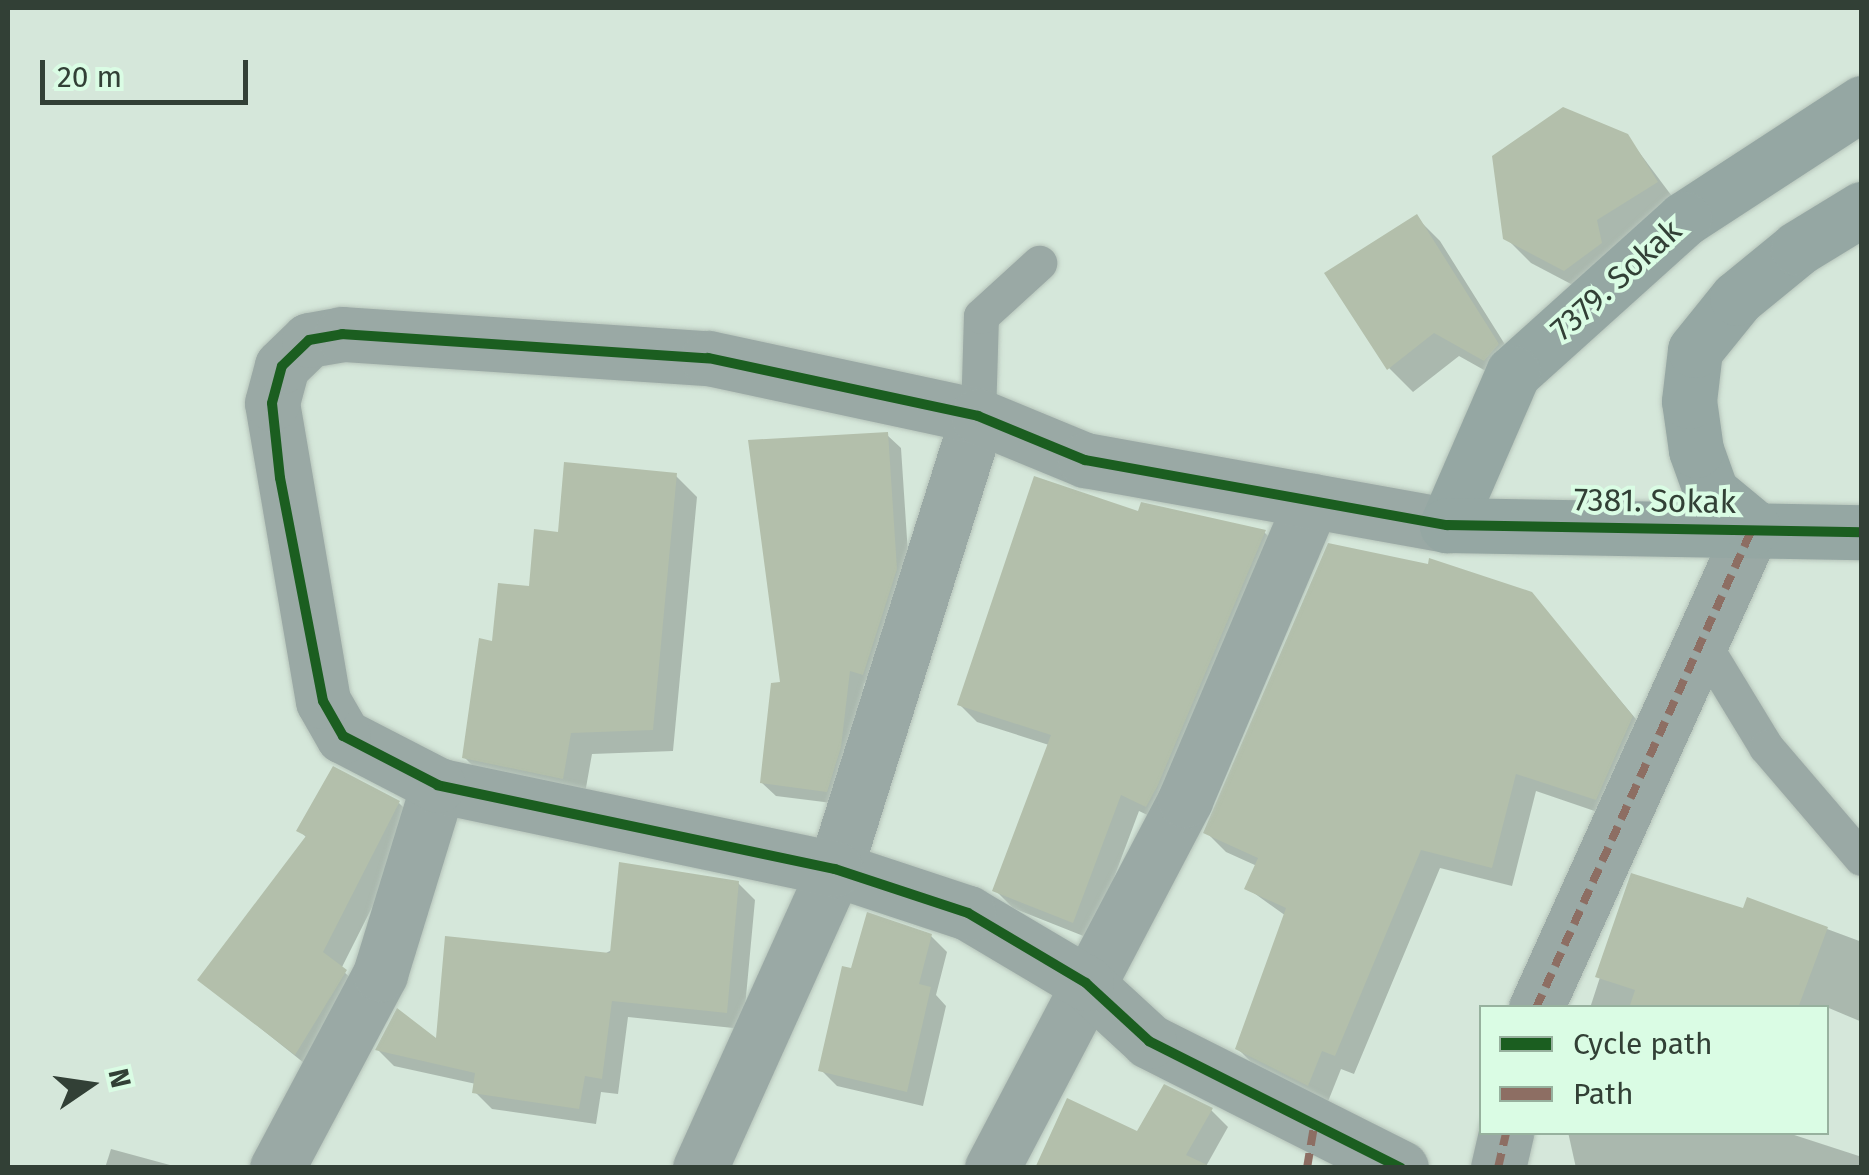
<!DOCTYPE html>
<html>
<head>
<meta charset="utf-8">
<style>
	body { margin:0 }
	#map { position:relative; width:1869px; height:1175px; overflow:hidden; background:#d5e7da; font-family:"Fira Sans",sans-serif }
	div>[style] { position:absolute }
	[style*='--x'] { left:calc(var(--x)*1px); top:calc(var(--y)*1px); width:calc(var(--w)*1px); rotate:calc(var(--a)*1deg) }
	.shadow>* { inset:0; background:#0003 }
	.building>* { inset:0; background:#b3bfab }
	.roads { filter:drop-shadow(0 0 2px #b6c4ba) drop-shadow(0 0 2px #b6c4ba) }
	.lane>* { height:35px; margin:-17.5px; padding:0 17.5px; transform-origin:17.5px; border-radius:17.5px; background:#9aa9a5 }
	.street>* { height:55px; margin:-27.5px; padding:0 27.5px; transform-origin:27.5px; border-radius:27.5px; background:#9aa9a5 }
	.secondary>* { height:55px; margin:-27.5px; padding:0 27.5px; transform-origin:27.5px; border-radius:27.5px; background:#95a7a3 }
	.quiet>* { height:8px; margin-top:-4px; transform-origin:0; background:repeating-linear-gradient(90deg,#8d6e63 0 15px,transparent 0 23px) }
	.cycleway>* { height:10px; margin:-5px; padding:0 5px; transform-origin:5px; border-radius:5px; background:#1b5e20 }
	span { translate:-50% -50%; white-space:nowrap; text-align:center; line-height:1.15; -webkit-text-stroke:8px #dafce4; paint-order:stroke }
	.street-label { font-size:32px; color:#324036 }
	.frame { position:absolute; inset:0; border:10px solid #324036; pointer-events:none }
	.legend { position:absolute; left:1479px; top:1005px; width:350px; height:130px; box-sizing:border-box; background:#dafce4; border:2px solid #97b19e; margin:0; padding:12px 18px; list-style:none; font-size:30px; color:#324036 }
	.legend li { display:flex; align-items:center; gap:20px; height:50px }
	.legend b { width:50px; border:2px solid #97b19e }
	.north { position:absolute; left:40px; top:1035px; width:100px; height:100px; -webkit-text-stroke:8px #dafce4; paint-order:stroke; rotate:77deg; font-size:28px; font-weight:700; line-height:40px; text-align:center; color:#324036 }
	.north::after { content:''; display:block; margin:auto; width:35px; height:45px; background:#324036; clip-path:polygon(50% 0,100% 100%,50% 72%,0 100%) }
	.scale { position:absolute; left:40px; top:60px; width:208px; height:45px; box-sizing:border-box; border:5px solid #324036; border-top:0; padding-left:12px; font-size:30px; line-height:35px; white-space:nowrap; color:#324036; -webkit-text-stroke:8px #dafce4; paint-order:stroke }
</style>
</head>
<body>
<div id="map">
	<div class="shadow">
		<div style="clip-path:polygon(1627px 136px,1680px 207px,1590px 294px,1531px 263px,1506px 238px)"></div>
		<div style="clip-path:polygon(1416px 217px,1440px 241px,1521px 370px,1509px 384px,1459px 356px,1413px 392px,1389px 368px)"></div>
		<div style="clip-path:polygon(887px 435px,901px 448px,910px 584px,877px 687px,864px 683px,854px 762px,840px 804px,776px 796px,762px 783px,783px 685px)"></div>
		<div style="clip-path:polygon(676px 476px,697px 497px,673px 751px,592px 754px,584px 799px,486px 779px,464px 757px,494px 644px,532px 589px)"></div>
		<div style="clip-path:polygon(1140px 514px,1264px 532px,1282px 550px,1164px 823px,1139px 811px,1091px 939px,1013px 908px,995px 890px,1049px 745px,977px 722px,960px 705px)"></div>
		<div style="clip-path:polygon(1531px 594px,1651px 737px,1615px 818px,1536px 791px,1512px 886px,1440px 868px,1354px 1074px,1341px 1069px,1327px 1104px,1257px 1068px,1238px 1049px,1286px 916px,1247px 888px,1257px 866px,1226px 852px,1206px 832px)"></div>
		<div style="clip-path:polygon(399px 803px,416px 820px,341px 969px,363px 990px,314px 1071px,200px 980px,307px 838px,300px 831px)"></div>
		<div style="clip-path:polygon(1633px 876px,1745px 911px,1749px 900px,1862px 942px,1862px 1022px,1824px 1006px,1590px 1008px)"></div>
		<div style="clip-path:polygon(738px 883px,755px 900px,743px 1029px,628px 1017px,618px 1094px,601px 1092px,596px 1124px,492px 1109px,475px 1092px,476px 1084px,394px 1066px,378px 1050px,438px 1042px)"></div>
		<div style="clip-path:polygon(931px 936px,947px 952px,936px 995px,946px 1006px,923px 1106px,837px 1086px,821px 1070px,852px 971px)"></div>
		<div style="clip-path:polygon(1211px 1110px,1228px 1127px,1205px 1168px,1138px 1135px)"></div>
		<div style="clip-path:polygon(1568px 1132px,1785px 1132px,1862px 1157px,1862px 1168px,1576px 1168px)"></div>
		<div style="clip-path:polygon(111px 1149px,181px 1168px,105px 1168px)"></div>
	</div>
	<div class="building">
		<div style="clip-path:polygon(1563px 107px,1628px 134px,1658px 182px,1597px 220px,1602px 243px,1564px 271px,1503px 239px,1492px 156px)"></div>
		<div style="clip-path:polygon(1417px 214px,1499px 344px,1484px 361px,1434px 333px,1387px 370px,1324px 273px)"></div>
		<div style="clip-path:polygon(888px 432px,897px 569px,863px 675px,850px 671px,841px 747px,827px 792px,760px 783px,771px 683px,780px 682px,748px 440px)"></div>
		<div style="clip-path:polygon(564px 462px,677px 473px,653px 730px,571px 733px,563px 779px,462px 758px,479px 638px,492px 641px,498px 583px,529px 586px,534px 529px,558px 532px)"></div>
		<div style="clip-path:polygon(1034px 476px,1138px 511px,1141px 502px,1266px 530px,1157px 787px,1146px 807px,1121px 795px,1073px 923px,992px 891px,1051px 735px,957px 705px)"></div>
		<div style="clip-path:polygon(1328px 543px,1428px 564px,1429px 558px,1532px 592px,1633px 716px,1596px 800px,1516px 774px,1492px 868px,1421px 850px,1335px 1056px,1322px 1051px,1308px 1086px,1235px 1049px,1286px 908px,1244px 889px,1258px 858px,1203px 833px)"></div>
		<div style="clip-path:polygon(333px 766px,400px 801px,323px 952px,347px 970px,295px 1055px,197px 980px,306px 836px,296px 831px)"></div>
		<div style="clip-path:polygon(619px 862px,739px 881px,727px 1013px,612px 1001px,602px 1079px,585px 1076px,579px 1109px,472px 1093px,475px 1073px,375px 1050px,397px 1008px,436px 1038px,445px 936px,610px 953px)"></div>
		<div style="clip-path:polygon(1631px 873px,1743px 908px,1747px 897px,1828px 927px,1798px 1008px,1629px 1008px,1635px 990px,1595px 977px)"></div>
		<div style="clip-path:polygon(867px 912px,932px 934px,919px 984px,931px 987px,907px 1092px,818px 1071px,842px 966px,851px 968px)"></div>
		<div style="clip-path:polygon(1164px 1084px,1213px 1108px,1186px 1155px,1214px 1168px,1035px 1168px,1067px 1098px,1137px 1131px)"></div>
	</div>
	<div class="roads">
		<div class="lane">
			<div style="--x:978;--y:416;--w:100;--a:-88.3"></div>
			<div style="--x:981;--y:316;--w:79;--a:-42.4"></div>
			<div style="--x:1701;--y:640;--w:125;--a:58.7"></div>
			<div style="--x:1766;--y:747;--w:146;--a:49.4"></div>
		</div>
		<div class="street">
			<div style="--x:1536;--y:1008;--w:528;--a:-65.72"></div>
			<div style="--x:277;--y:1168;--w:220;--a:-62"></div>
			<div style="--x:380;--y:974;--w:198;--a:-72.9"></div>
			<div style="--x:700;--y:1168;--w:328;--a:-65.7"></div>
			<div style="--x:835;--y:869;--w:475;--a:-72.5"></div>
			<div style="--x:992;--y:1168;--w:416;--a:-62.3"></div>
			<div style="--x:1185;--y:800;--w:325;--a:-67"></div>
			<div style="--x:1401;--y:1168;--w:282;--a:-153.3"></div>
			<div style="--x:1149;--y:1041;--w:86;--a:-137.4"></div>
			<div style="--x:1086;--y:983;--w:137;--a:-149.3"></div>
			<div style="--x:968;--y:913;--w:140;--a:-161.7"></div>
			<div style="--x:835;--y:869;--w:406;--a:-168.1"></div>
			<div style="--x:438;--y:785;--w:107;--a:-152.7"></div>
			<div style="--x:343;--y:736;--w:40;--a:-119.7"></div>
			<div style="--x:323;--y:701;--w:302;--a:-99.7"></div>
			<div style="--x:272;--y:403;--w:38;--a:-75"></div>
			<div style="--x:282;--y:366;--w:37;--a:-44"></div>
			<div style="--x:309;--y:340;--w:34;--a:-10"></div>
			<div style="--x:342;--y:334;--w:367;--a:3.8"></div>
			<div style="--x:708;--y:358;--w:276;--a:12.1"></div>
			<div style="--x:978;--y:416;--w:116;--a:22.4"></div>
			<div style="--x:1085;--y:460;--w:368;--a:10.2"></div>
			<div style="--x:1498;--y:1168;--w:37;--a:-77"></div>
		</div>
		<div class="secondary">
			<div style="--x:1862;--y:103;--w:212;--a:146.9"></div>
			<div style="--x:1684;--y:219;--w:230;--a:138"></div>
			<div style="--x:1513;--y:373;--w:166;--a:113.5"></div>
			<div style="--x:1447;--y:525;--w:415;--a:1"></div>
			<div style="--x:1753;--y:527;--w:55;--a:-140.2"></div>
			<div style="--x:1711;--y:492;--w:45;--a:-109.7"></div>
			<div style="--x:1696;--y:450;--w:49;--a:-98.1"></div>
			<div style="--x:1689;--y:401;--w:51;--a:-83.3"></div>
			<div style="--x:1695;--y:350;--w:67;--a:-51.1"></div>
			<div style="--x:1737;--y:298;--w:79;--a:-39.3"></div>
			<div style="--x:1798;--y:248;--w:75;--a:-31.4"></div>
		</div>
	</div>
	<div class="quiet">
		<div style="--x:1536;--y:1008;--w:528;--a:-65.72"></div>
		<div style="--x:1307;--y:1168;--w:43;--a:-80.5"></div>
		<div style="--x:1498;--y:1168;--w:37;--a:-77"></div>
	</div>
	<div class="cycleway">
		<div style="--x:1401;--y:1168;--w:282;--a:-153.3"></div>
		<div style="--x:1149;--y:1041;--w:86;--a:-137.4"></div>
		<div style="--x:1086;--y:983;--w:137;--a:-149.3"></div>
		<div style="--x:968;--y:913;--w:140;--a:-161.7"></div>
		<div style="--x:835;--y:869;--w:406;--a:-168.1"></div>
		<div style="--x:438;--y:785;--w:107;--a:-152.7"></div>
		<div style="--x:343;--y:736;--w:40;--a:-119.7"></div>
		<div style="--x:323;--y:701;--w:227;--a:-100.9"></div>
		<div style="--x:280;--y:478;--w:75;--a:-96.1"></div>
		<div style="--x:272;--y:403;--w:38;--a:-75"></div>
		<div style="--x:282;--y:366;--w:37;--a:-44"></div>
		<div style="--x:309;--y:340;--w:34;--a:-10"></div>
		<div style="--x:342;--y:334;--w:367;--a:3.8"></div>
		<div style="--x:708;--y:358;--w:276;--a:12.1"></div>
		<div style="--x:978;--y:416;--w:116;--a:22.4"></div>
		<div style="--x:1085;--y:460;--w:368;--a:10.2"></div>
		<div style="--x:1447;--y:525;--w:415;--a:1"></div>
	</div>
	<div class="street-label">
		<span style="left:1616px;top:280px;rotate:-42deg">7379. Sokak</span>
		<span style="left:1655px;top:501px;rotate:1deg">7381. Sokak</span>
	</div>
	<div class="frame"></div>
	<ul class="legend">
	<li><b style="height:12px;background:#1b5e20"></b>Cycle path</li>
	<li><b style="height:12px;background:#8d6e63"></b>Path</li>
	</ul>
	<div class="north">N</div>
	<div class="scale">20 m</div>
</div>
</body>
</html>
